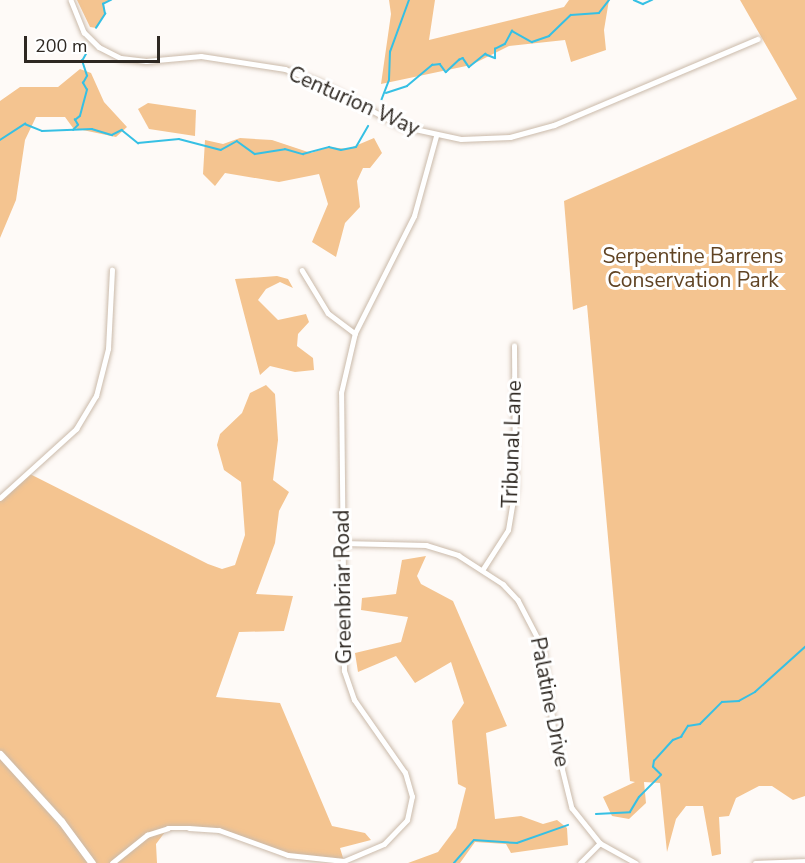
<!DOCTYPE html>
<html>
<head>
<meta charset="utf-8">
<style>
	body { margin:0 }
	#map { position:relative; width:805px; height:863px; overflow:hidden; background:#fefaf7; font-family:"Nunito Sans",sans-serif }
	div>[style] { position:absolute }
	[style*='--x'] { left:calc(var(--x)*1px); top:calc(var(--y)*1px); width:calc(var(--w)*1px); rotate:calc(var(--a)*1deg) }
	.green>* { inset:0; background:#f4c490 }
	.stream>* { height:1.5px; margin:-0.75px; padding:0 0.75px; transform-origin:0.75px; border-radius:0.75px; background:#36c0e4 }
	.roads { filter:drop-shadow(0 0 2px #cabaaa) drop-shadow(0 0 2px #cabaaa) }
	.minor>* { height:4.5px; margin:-2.25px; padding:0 2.25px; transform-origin:2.25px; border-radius:2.25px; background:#fff }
	.secondary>* { height:7px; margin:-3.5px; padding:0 3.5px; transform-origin:3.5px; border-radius:3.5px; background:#fff }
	span { translate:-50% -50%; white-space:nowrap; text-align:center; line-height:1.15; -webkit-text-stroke:6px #fff; paint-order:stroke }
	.street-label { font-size:21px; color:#2e2822 }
	.park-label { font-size:21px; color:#604323 }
	.scale { position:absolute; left:24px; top:36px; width:136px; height:27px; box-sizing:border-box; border:3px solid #2e2822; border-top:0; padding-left:8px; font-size:18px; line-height:21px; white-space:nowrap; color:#2e2822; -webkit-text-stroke:4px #fff; paint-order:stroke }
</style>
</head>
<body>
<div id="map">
	<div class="green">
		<div style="clip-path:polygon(77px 0,111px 0,104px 4px,105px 14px,96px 28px,90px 27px)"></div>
		<div style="clip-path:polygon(389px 0,435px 0,429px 40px,564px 7px,569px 0,609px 0,604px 30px,606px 50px,571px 62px,565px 40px,509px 46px,471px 65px,381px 84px,391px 14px)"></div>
		<div style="clip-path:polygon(740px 0,805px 0,805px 796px,793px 800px,772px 786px,759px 786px,736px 798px,729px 816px,719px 817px,721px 854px,712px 856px,703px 806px,686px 806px,676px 819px,667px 852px,660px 783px,644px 782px,646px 803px,629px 819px,612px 816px,603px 797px,635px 782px,630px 781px,587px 305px,573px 310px,564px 201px,797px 99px)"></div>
		<div style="clip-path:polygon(80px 69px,91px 73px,104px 102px,127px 127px,116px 137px,73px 128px,65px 117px,36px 117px,25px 140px,16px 200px,0 238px,0 101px,20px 87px,58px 87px)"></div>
		<div style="clip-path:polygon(148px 103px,196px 110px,195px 136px,149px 129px,138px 109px)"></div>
		<div style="clip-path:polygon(240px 138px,272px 140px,311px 153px,329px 147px,348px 149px,374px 138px,382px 153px,370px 168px,363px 168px,357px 181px,360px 207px,345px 223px,336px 257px,312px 242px,328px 204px,319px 174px,279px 182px,225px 173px,215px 186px,203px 174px,205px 140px,223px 144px)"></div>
		<div style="clip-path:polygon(277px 276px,288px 279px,293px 288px,280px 282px,266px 289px,258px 300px,278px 320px,306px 314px,309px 322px,298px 334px,297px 346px,313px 358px,314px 370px,295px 372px,270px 366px,260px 375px,235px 279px)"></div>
		<div style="clip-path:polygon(266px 385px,275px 394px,278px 440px,273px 480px,289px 492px,279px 511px,275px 543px,256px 594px,293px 596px,284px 631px,239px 632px,216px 697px,280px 703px,332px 826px,365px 833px,371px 840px,340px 848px,344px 861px,288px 855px,218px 832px,168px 828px,156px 844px,157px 863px,0 863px,0 498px,28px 473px,208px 564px,222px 569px,235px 565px,245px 535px,241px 482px,224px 470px,217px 445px,220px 434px,242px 413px,250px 393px)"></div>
		<div style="clip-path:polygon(426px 556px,417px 576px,421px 584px,453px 601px,507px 726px,486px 733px,495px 819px,521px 816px,543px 824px,557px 820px,567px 828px,568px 845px,511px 853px,506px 844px,475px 842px,460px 863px,408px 863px,438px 852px,456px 828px,466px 788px,458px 784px,452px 721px,464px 703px,451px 662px,415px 683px,396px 656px,358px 672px,355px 653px,401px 642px,408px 617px,361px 610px,362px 598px,396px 594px,402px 560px)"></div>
	</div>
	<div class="stream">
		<div style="--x:634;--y:0;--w:10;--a:24"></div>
		<div style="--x:643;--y:4;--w:10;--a:-24"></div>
		<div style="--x:96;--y:28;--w:17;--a:-57"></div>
		<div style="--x:105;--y:14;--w:10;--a:-101"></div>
		<div style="--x:103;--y:4;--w:9;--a:-27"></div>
		<div style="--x:386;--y:93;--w:22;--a:-18"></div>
		<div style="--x:407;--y:86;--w:33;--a:-40"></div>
		<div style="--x:432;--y:65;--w:8;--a:-7"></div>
		<div style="--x:440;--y:64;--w:10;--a:53"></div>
		<div style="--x:446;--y:72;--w:18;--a:-43"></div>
		<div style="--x:459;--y:60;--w:4;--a:-27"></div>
		<div style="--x:463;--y:58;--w:11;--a:56"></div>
		<div style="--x:469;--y:67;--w:21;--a:-39"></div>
		<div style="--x:485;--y:54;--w:11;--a:22"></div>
		<div style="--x:495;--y:58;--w:9;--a:-90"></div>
		<div style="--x:495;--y:49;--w:11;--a:-27"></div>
		<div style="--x:505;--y:44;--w:15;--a:-62"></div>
		<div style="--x:512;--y:31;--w:23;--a:29"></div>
		<div style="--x:532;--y:42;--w:18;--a:-19"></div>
		<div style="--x:549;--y:36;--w:30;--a:-44"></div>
		<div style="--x:571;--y:15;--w:28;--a:-4"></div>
		<div style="--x:599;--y:13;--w:16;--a:-52"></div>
		<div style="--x:381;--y:101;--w:22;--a:-69"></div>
		<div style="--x:389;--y:80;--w:28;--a:-88"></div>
		<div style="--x:390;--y:52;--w:55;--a:-69.9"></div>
		<div style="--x:73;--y:130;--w:7;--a:-45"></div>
		<div style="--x:78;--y:125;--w:6;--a:-121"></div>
		<div style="--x:75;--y:120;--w:6;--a:-39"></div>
		<div style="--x:80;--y:116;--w:27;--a:-75"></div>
		<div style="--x:87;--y:90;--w:8;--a:-120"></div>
		<div style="--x:83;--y:83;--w:8;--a:-60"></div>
		<div style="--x:87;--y:76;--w:16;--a:-108"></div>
		<div style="--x:82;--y:61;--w:8;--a:-60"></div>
		<div style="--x:0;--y:140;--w:30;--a:-33"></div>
		<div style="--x:25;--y:124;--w:18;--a:22"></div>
		<div style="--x:42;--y:131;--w:50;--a:-2.3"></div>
		<div style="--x:92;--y:129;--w:21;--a:17"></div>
		<div style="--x:112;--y:135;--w:11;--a:-27"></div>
		<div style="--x:122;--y:130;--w:21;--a:39"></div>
		<div style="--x:138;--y:143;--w:41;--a:-5.6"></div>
		<div style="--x:179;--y:139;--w:43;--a:14.7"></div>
		<div style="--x:221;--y:150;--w:18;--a:-29"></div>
		<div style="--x:237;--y:141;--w:22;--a:36"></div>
		<div style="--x:255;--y:154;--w:30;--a:-9"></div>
		<div style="--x:285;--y:149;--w:19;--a:16"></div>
		<div style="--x:303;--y:154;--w:27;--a:-15"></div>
		<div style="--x:329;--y:147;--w:12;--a:14"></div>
		<div style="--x:341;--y:150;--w:15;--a:-11"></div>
		<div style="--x:356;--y:147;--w:24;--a:-60"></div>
		<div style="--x:596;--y:814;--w:34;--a:-3"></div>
		<div style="--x:630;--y:812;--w:17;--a:-59"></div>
		<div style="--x:639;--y:797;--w:31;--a:-45"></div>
		<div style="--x:661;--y:775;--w:11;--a:-135"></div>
		<div style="--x:653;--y:767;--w:6;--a:-81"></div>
		<div style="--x:654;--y:761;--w:28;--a:-48"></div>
		<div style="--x:673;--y:740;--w:9;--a:-21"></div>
		<div style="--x:681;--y:737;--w:13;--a:-58"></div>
		<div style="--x:688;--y:726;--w:12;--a:-9"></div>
		<div style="--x:700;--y:724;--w:31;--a:-45"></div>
		<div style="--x:722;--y:702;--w:17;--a:-3"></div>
		<div style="--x:739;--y:701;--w:18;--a:-29"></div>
		<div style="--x:755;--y:692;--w:67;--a:-42"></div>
		<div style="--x:454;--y:863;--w:30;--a:-49"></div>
		<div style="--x:474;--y:840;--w:43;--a:4"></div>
		<div style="--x:517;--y:843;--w:54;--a:-19.4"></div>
	</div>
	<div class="roads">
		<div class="minor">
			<div style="--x:71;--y:0;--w:35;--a:68"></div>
			<div style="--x:84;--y:32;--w:21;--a:45"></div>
			<div style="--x:99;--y:47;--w:25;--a:27"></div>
			<div style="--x:121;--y:58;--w:25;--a:7"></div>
			<div style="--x:146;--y:61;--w:55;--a:-5.2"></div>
			<div style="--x:201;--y:56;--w:85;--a:8.8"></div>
			<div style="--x:285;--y:69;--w:39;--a:21"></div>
			<div style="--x:321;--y:83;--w:91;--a:28.3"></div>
			<div style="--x:401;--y:126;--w:61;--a:12.2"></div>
			<div style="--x:461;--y:139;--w:49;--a:-2.3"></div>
			<div style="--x:510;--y:137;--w:46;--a:-15.3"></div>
			<div style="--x:554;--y:125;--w:221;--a:-22.9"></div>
			<div style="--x:302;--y:270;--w:50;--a:58.8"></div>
			<div style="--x:328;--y:313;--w:34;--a:37"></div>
			<div style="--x:0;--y:498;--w:103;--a:-42.2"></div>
			<div style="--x:76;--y:429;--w:39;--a:-59"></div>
			<div style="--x:96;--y:396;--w:49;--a:-75.7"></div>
			<div style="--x:108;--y:349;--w:79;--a:-87.1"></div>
			<div style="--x:342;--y:543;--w:84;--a:1.4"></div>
			<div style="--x:426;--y:545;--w:34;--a:17"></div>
			<div style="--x:458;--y:555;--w:54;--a:32.8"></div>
			<div style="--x:503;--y:584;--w:22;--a:47"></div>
			<div style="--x:518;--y:600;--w:54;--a:62.5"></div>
			<div style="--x:543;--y:648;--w:92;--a:82.5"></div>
			<div style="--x:555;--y:739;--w:71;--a:76.2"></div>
			<div style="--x:572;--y:808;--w:45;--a:51.3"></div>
			<div style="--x:600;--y:843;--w:41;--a:29.1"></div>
			<div style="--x:483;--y:569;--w:46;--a:-57.3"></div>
			<div style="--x:508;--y:530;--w:43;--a:-80.5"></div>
			<div style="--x:515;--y:488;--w:142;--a:-90.4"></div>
			<div style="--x:112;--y:863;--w:45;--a:-38.7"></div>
			<div style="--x:147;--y:835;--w:22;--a:-18"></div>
			<div style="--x:168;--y:828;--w:21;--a:0"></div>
			<div style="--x:189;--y:828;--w:30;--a:4"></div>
			<div style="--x:219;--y:830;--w:73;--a:19.9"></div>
			<div style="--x:288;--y:855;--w:56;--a:6.1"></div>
			<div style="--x:344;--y:861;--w:43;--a:-23"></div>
			<div style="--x:384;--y:844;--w:33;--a:-46"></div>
			<div style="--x:407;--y:820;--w:24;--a:-78"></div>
			<div style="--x:412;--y:797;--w:25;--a:-106"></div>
			<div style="--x:405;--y:773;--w:89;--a:-124.9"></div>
			<div style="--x:354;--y:700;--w:31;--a:-109"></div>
			<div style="--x:344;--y:671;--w:278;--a:-90.6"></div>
			<div style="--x:341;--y:393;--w:62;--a:-76.9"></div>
			<div style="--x:355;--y:333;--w:131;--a:-63.2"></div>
			<div style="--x:414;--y:216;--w:83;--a:-74.6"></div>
			<div style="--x:580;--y:863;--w:28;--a:-45"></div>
			<div style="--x:755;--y:863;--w:50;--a:-2.3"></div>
		</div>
		<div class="secondary">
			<div style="--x:0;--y:754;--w:91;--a:47.7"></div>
			<div style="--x:61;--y:821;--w:52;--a:53.6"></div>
		</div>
	</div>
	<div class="street-label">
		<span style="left:354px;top:101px;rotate:24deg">Centurion Way</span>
		<span style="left:512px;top:444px;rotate:-88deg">Tribunal Lane</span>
		<span style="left:343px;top:587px;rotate:-91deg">Greenbriar Road</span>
		<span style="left:550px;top:702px;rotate:79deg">Palatine Drive</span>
	</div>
	<div class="park-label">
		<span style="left:693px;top:268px">Serpentine Barrens<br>Conservation Park</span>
	</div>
	<div class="scale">200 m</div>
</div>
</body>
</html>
